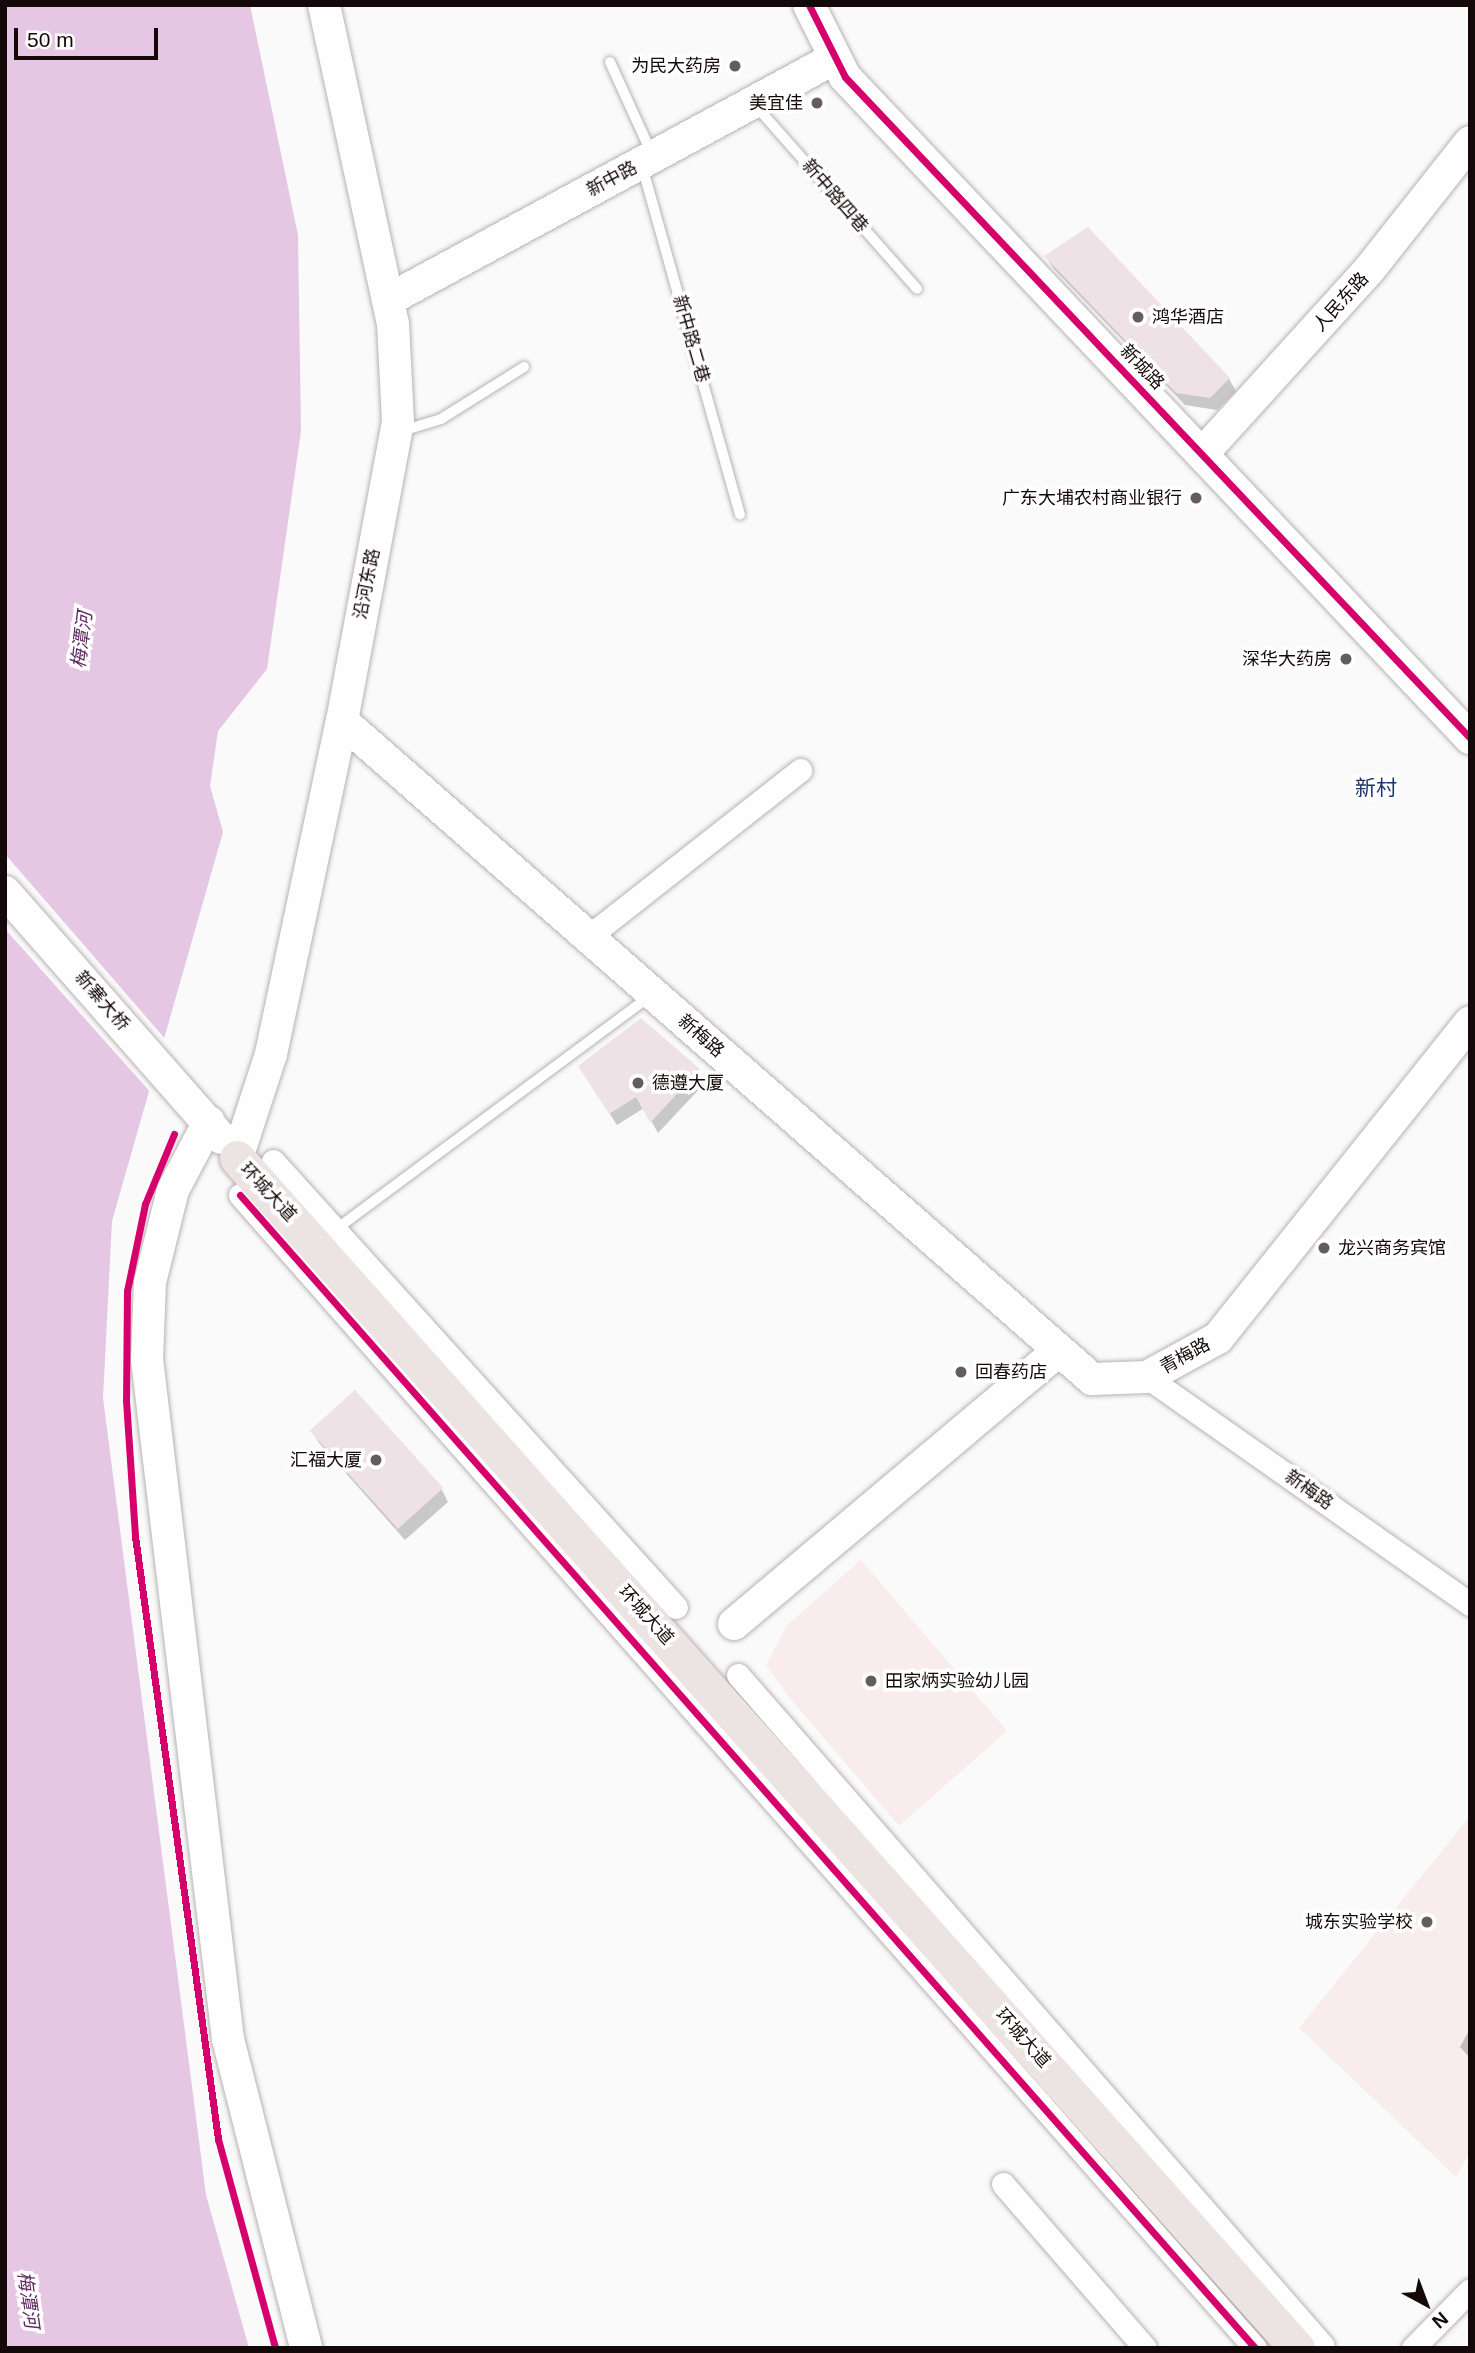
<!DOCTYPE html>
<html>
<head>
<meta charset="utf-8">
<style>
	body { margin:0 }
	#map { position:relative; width:1475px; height:2353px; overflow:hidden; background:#fafafa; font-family:Arial,"Noto Sans SC",sans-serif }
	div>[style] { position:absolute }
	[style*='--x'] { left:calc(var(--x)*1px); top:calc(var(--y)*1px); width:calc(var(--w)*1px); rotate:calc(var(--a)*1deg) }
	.built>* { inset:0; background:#f8eced }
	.water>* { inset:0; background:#e5c6e3 }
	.pier>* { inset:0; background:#fafafa }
	.shadow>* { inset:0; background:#0003 }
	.building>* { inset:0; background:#eee2e6; transform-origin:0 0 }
	.roads { filter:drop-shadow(0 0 2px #b9b1b2) drop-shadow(0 0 2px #b9b1b2) }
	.lane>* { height:10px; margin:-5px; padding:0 5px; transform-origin:5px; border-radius:5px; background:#fefefe }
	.street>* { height:23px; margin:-11.5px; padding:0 11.5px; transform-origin:11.5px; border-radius:11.5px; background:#fefefe }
	.secondary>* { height:32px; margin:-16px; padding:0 16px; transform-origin:16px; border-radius:16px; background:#fefefe }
	.primary>* { height:35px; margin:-17.5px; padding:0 17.5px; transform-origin:17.5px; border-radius:17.5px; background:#ece4e3 }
	.cycleway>* { height:7px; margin:-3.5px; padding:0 3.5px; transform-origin:3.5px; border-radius:3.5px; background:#d6006c }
	.dots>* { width:19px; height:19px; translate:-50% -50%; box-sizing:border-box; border:4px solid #fff; border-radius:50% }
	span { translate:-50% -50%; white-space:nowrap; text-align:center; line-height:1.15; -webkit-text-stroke:7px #fff; paint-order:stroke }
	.poi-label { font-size:18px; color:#150809 }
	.right { translate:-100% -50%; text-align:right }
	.left { translate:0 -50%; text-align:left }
	.street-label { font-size:18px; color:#150809 }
	.water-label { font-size:19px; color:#602b5e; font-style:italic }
	.quarter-label { font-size:21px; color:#1c356c }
	.frame { position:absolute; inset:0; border:7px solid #150809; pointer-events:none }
	.north { position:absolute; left:1391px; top:2269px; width:70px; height:70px; -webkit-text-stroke:5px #fff; paint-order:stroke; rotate:139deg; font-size:19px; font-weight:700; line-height:28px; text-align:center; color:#150809 }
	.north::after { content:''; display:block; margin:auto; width:24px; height:32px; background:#150809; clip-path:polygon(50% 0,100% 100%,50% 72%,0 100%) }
	.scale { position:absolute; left:14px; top:28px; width:144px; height:32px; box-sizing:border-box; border:4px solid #150809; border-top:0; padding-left:9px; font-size:21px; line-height:24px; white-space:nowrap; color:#150809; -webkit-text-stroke:5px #fff; paint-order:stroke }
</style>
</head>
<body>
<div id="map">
	<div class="built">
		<div style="clip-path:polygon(861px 1560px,1007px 1731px,899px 1826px,789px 1697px,766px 1665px,787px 1625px)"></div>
		<div style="clip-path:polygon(1470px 1816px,1470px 2152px,1456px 2177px,1299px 2028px)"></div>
	</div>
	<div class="water">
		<div style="clip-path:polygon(5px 5px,250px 5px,298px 235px,301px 431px,267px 669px,218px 731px,210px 786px,223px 832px,112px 1221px,103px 1398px,206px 2195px,249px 2348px,5px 2348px)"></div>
	</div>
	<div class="pier">
		<div style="clip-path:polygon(5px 854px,167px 1041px,152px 1094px,5px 929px)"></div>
	</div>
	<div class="shadow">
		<div style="clip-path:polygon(1088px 230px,1229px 379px,1236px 391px,1217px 410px,1185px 405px,1053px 268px,1046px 256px)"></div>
		<div style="clip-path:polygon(699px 1070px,706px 1082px,658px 1133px,644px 1108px,617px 1125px,587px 1078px)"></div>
		<div style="clip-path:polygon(312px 1431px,442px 1490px,448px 1502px,405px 1540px,319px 1443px)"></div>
		<div style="clip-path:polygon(1470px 2029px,1470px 2058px,1460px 2047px)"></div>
	</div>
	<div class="building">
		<div style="clip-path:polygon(1088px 227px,1230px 378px,1210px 398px,1176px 393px,1044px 256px)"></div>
		<div style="clip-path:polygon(641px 1018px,700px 1069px,650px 1123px,636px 1097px,609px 1114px,578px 1066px)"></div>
		<div style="left:355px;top:1390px;width:132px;height:61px;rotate:48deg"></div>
	</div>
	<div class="roads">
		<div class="lane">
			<div style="--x:610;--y:62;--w:101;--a:65.5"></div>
			<div style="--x:755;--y:105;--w:245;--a:48.6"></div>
			<div style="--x:642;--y:166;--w:362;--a:74.3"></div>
			<div style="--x:402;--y:431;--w:41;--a:-17.1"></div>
			<div style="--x:441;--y:419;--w:98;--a:-32.1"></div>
			<div style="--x:335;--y:1230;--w:392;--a:-36.6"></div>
		</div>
		<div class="street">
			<div style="--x:588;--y:937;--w:270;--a:-38.2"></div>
			<div style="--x:273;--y:1161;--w:601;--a:47.9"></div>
			<div style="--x:240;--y:1195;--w:1536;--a:48.64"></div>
			<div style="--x:1147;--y:1377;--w:395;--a:35.1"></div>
			<div style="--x:738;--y:1675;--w:890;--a:48.92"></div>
			<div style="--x:1003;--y:2184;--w:217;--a:49.1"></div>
			<div style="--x:1413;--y:2348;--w:81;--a:-45.5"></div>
		</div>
		<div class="secondary">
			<div style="--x:809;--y:5;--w:80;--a:63.4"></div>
			<div style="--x:845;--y:77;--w:910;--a:46.6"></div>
			<div style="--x:388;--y:300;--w:508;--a:-28.43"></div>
			<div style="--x:1203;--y:453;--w:247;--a:-47.8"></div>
			<div style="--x:1369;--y:270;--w:163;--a:-51.7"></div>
			<div style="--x:342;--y:721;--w:998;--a:41.26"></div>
			<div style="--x:1092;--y:1379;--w:55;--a:-2.1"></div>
			<div style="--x:1147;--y:1377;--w:81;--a:-28.8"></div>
			<div style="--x:1218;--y:1338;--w:404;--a:-51.4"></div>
			<div style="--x:5;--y:892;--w:327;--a:48.7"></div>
			<div style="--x:209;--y:1122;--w:77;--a:117.9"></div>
			<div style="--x:173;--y:1190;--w:95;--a:104"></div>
			<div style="--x:150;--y:1282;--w:77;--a:92.2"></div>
			<div style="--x:147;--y:1359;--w:685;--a:83.21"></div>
			<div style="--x:228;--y:2039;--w:319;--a:75.8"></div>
			<div style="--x:237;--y:1158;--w:109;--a:-71.9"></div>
			<div style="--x:271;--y:1054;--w:340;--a:-78"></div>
			<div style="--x:342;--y:721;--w:304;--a:-79.4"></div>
			<div style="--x:398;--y:422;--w:98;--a:-92.9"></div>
			<div style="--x:393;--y:324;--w:326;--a:-102.2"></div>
			<div style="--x:734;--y:1624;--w:425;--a:-40.1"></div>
		</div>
		<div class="primary">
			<div style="--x:237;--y:1158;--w:1594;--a:48.31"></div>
		</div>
	</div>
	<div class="cycleway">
		<div style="--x:809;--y:5;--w:80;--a:63.4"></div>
		<div style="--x:845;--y:77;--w:910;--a:46.6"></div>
		<div style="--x:174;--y:1134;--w:76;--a:112.5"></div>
		<div style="--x:145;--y:1204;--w:89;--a:101.7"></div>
		<div style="--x:127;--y:1291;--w:109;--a:90.5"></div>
		<div style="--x:126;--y:1400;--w:136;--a:86.2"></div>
		<div style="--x:135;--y:1536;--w:609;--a:82.16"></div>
		<div style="--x:218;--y:2139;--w:217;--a:74.7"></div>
		<div style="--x:240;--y:1195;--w:1536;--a:48.64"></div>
	</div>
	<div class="dots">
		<div style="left:735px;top:66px;background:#655d5d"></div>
		<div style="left:817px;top:103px;background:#655d5d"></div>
		<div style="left:1138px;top:317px;background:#655d5d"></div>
		<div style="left:1196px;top:498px;background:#655d5d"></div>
		<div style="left:1346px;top:659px;background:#655d5d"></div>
		<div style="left:638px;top:1083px;background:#655d5d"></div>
		<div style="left:1324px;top:1248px;background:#655d5d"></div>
		<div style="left:961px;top:1372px;background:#655d5d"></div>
		<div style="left:376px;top:1460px;background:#655d5d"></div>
		<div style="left:871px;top:1681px;background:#655d5d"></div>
		<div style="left:1427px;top:1922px;background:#655d5d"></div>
	</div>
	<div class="poi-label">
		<span class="right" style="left:721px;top:66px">为民大药房</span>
		<span class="right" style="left:803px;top:103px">美宜佳</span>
		<span class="left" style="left:1152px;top:317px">鸿华酒店</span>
		<span class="right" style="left:1182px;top:498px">广东大埔农村商业银行</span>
		<span class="right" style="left:1332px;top:659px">深华大药房</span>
		<span class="left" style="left:652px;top:1083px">德遵大厦</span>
		<span class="left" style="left:1338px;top:1248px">龙兴商务宾馆</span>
		<span class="left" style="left:975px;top:1372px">回春药店</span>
		<span class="right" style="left:362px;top:1460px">汇福大厦</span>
		<span class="left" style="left:885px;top:1681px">田家炳实验幼儿园</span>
		<span class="right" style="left:1413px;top:1922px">城东实验学校</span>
	</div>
	<div class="street-label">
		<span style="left:612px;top:179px;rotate:-28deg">新中路</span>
		<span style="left:835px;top:196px;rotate:49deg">新中路四巷</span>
		<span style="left:1341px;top:302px;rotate:-48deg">人民东路</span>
		<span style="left:691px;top:339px;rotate:74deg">新中路二巷</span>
		<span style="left:1142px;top:367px;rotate:46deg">新城路</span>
		<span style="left:367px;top:584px;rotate:-79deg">沿河东路</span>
		<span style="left:102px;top:1001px;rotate:49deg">新寨大桥</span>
		<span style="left:701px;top:1036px;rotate:41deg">新梅路</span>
		<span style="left:268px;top:1192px;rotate:47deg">环城大道</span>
		<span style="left:1185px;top:1356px;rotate:-29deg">青梅路</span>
		<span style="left:1309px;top:1490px;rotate:35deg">新梅路</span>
		<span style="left:646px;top:1615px;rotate:48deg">环城大道</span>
		<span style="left:1023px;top:2038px;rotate:48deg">环城大道</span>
	</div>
	<div class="water-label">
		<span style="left:82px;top:640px;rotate:-83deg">梅潭河</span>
		<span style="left:28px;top:2300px;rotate:82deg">梅潭河</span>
	</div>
	<div class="quarter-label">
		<span style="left:1376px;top:788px">新村</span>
	</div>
	<div class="frame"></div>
	<div class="north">N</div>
	<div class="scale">50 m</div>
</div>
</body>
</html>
